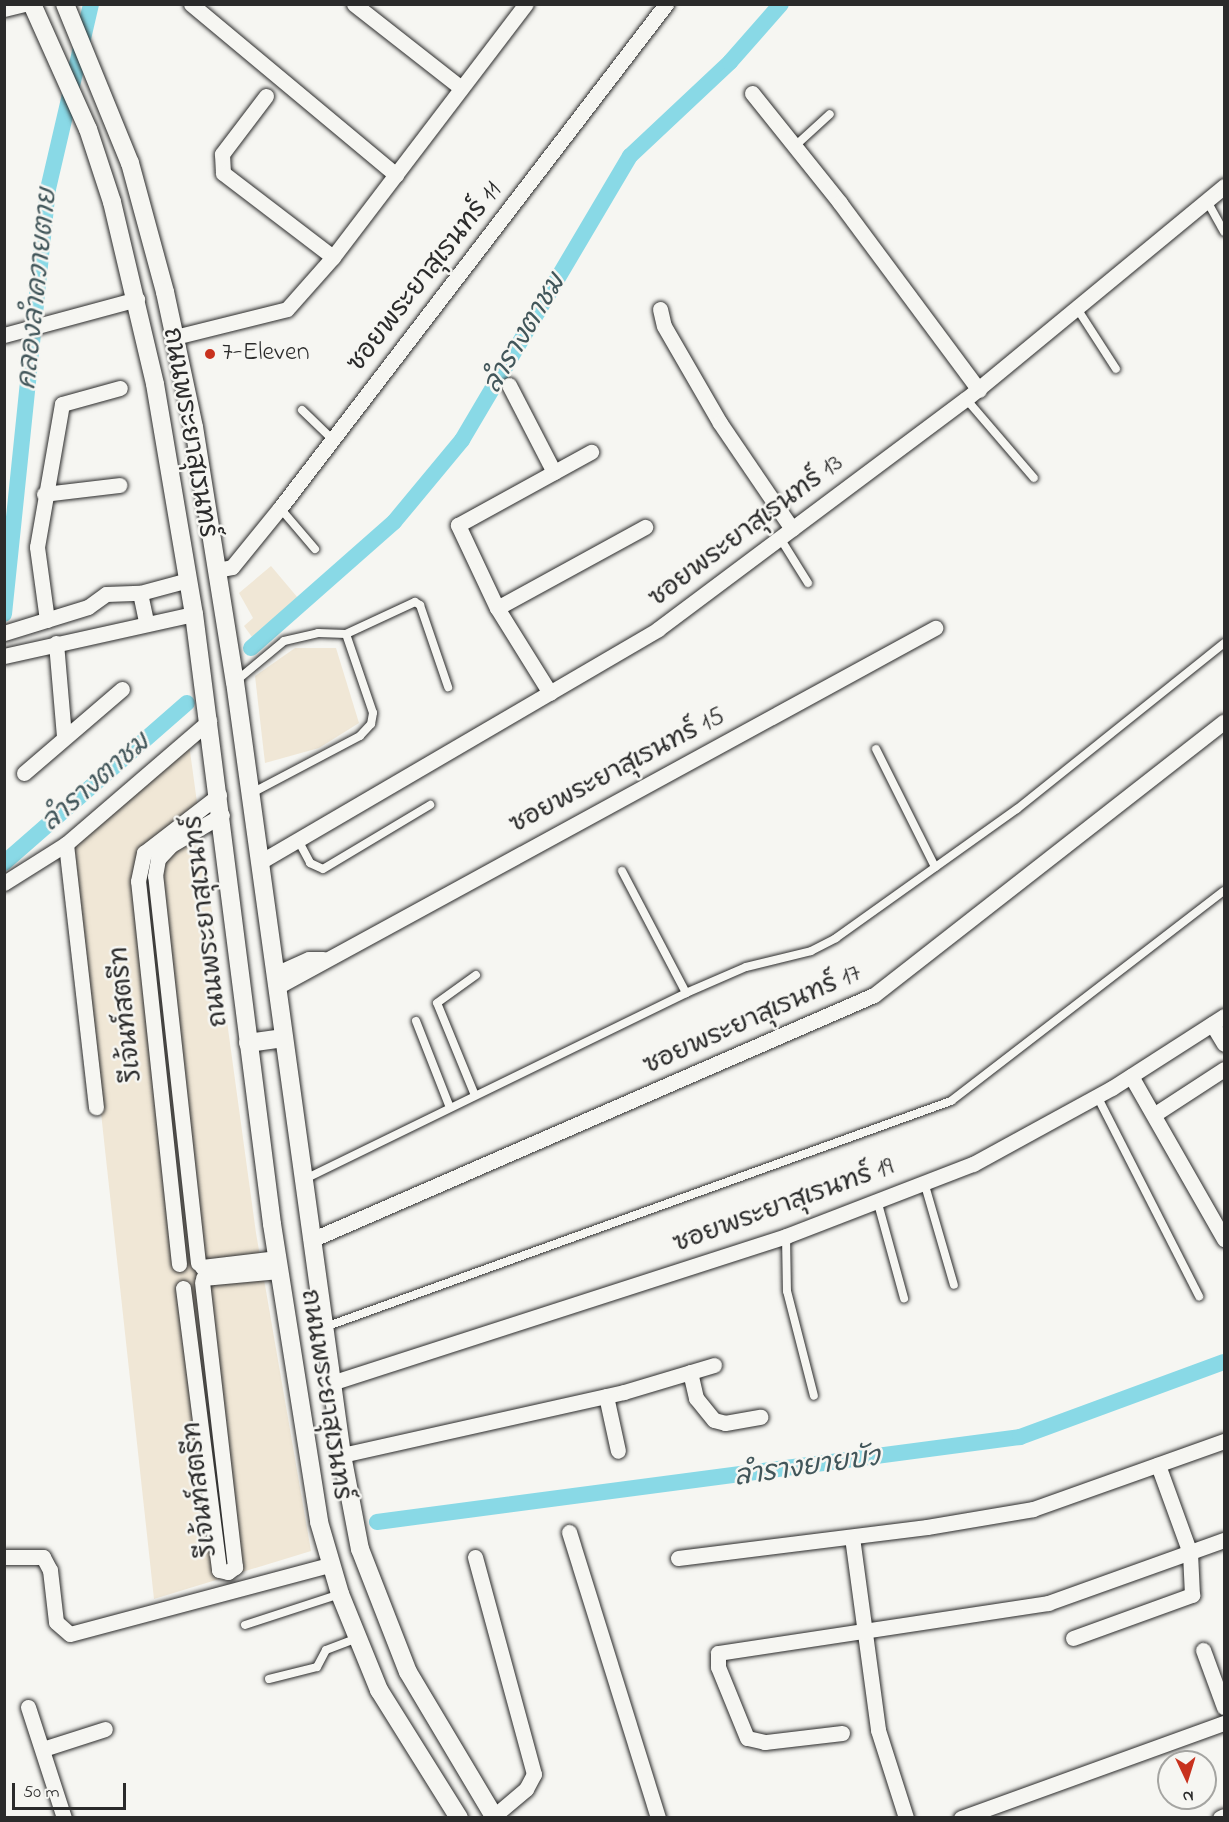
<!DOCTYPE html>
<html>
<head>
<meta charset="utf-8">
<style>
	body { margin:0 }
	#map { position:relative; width:1229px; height:1822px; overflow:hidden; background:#f6f6f2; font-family:"Indie Flower","Playpen Sans Thai",sans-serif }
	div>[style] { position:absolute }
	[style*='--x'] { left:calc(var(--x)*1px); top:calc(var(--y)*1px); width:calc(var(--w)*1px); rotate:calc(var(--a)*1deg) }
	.built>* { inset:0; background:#f0e7d6 }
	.canal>* { height:16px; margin:-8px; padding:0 8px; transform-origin:8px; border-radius:8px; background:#89d9e6 }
	.roads { filter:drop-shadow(0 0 2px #2b2b2b) drop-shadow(0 0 2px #2b2b2b) }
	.service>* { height:8px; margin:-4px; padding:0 4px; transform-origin:4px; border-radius:4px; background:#f6f6f2 }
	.minor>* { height:15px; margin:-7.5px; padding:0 7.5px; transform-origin:7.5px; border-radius:7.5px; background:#f6f6f2 }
	.tertiary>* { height:18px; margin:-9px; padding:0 9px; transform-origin:9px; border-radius:9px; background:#f6f6f2 }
	.dots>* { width:16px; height:16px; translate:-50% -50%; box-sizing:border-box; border:3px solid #f6f6f2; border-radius:50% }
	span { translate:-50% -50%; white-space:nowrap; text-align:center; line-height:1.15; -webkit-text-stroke:5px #f6f6f2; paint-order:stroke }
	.street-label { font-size:26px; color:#2b2b2b }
	.poi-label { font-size:26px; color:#2b2b2b }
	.left { translate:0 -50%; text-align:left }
	.water-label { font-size:27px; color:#42565a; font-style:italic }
	.frame { position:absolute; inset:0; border:6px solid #2b2b2b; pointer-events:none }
	.north { position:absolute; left:1157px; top:1750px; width:60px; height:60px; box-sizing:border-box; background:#f6f6f2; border:2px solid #a5a5a2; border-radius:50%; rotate:176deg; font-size:16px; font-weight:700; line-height:24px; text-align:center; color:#2b2b2b }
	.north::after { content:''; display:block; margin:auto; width:21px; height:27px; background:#c8321e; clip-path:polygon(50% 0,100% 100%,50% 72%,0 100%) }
	.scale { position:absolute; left:12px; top:1783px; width:114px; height:27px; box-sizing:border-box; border:3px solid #2b2b2b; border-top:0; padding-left:8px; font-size:18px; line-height:21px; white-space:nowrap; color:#2b2b2b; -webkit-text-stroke:4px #f6f6f2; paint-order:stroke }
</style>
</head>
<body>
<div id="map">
	<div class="built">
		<div style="clip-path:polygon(271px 566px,298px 598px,252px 637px,244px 626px,253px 618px,239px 593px)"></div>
		<div style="clip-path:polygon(295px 648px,336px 648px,359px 723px,319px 748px,265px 763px,255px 676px)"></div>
		<div style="clip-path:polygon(189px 744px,256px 1233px,311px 1551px,154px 1599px,72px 847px)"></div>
	</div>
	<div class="canal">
		<div style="--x:4;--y:614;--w:427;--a:-84.1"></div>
		<div style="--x:48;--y:189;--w:190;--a:-76.9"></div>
		<div style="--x:251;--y:648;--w:191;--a:-41.4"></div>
		<div style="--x:394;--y:522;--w:107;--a:-50.3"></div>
		<div style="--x:462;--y:440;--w:330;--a:-59.4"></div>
		<div style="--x:630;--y:156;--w:137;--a:-43.2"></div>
		<div style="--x:730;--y:62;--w:77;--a:-48.7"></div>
		<div style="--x:4;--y:863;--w:243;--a:-41.2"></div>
		<div style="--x:377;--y:1522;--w:649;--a:-7.53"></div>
		<div style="--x:1020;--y:1437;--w:217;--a:-20.2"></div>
	</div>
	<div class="roads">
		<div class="service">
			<div style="--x:795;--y:146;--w:47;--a:-42.4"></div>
			<div style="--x:1207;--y:201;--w:35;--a:61"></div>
			<div style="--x:1078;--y:310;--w:70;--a:57.2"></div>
			<div style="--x:966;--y:399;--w:104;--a:49.3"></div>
			<div style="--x:302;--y:410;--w:42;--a:44"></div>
			<div style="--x:280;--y:508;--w:54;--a:49.5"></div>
			<div style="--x:780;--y:538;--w:53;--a:58.1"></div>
			<div style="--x:346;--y:634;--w:76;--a:-24.9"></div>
			<div style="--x:415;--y:602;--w:6;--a:31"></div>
			<div style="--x:420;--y:605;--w:87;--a:71.1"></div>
			<div style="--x:236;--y:681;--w:62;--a:-39.8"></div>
			<div style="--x:284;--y:641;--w:35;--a:-13"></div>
			<div style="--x:318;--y:633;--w:28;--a:2"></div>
			<div style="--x:346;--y:634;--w:83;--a:71.1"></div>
			<div style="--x:373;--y:713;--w:11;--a:100"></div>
			<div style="--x:371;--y:724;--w:16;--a:133"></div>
			<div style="--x:360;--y:736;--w:122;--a:152.2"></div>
			<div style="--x:876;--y:749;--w:132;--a:63.4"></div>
			<div style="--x:298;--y:840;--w:26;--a:62"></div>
			<div style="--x:310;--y:863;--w:14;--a:25"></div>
			<div style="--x:323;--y:869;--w:125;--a:-30.9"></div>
			<div style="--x:622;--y:871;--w:138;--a:62.3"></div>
			<div style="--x:416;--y:1021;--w:90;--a:68.6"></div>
			<div style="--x:474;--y:1093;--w:97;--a:-112.3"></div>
			<div style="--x:437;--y:1003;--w:48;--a:-35.7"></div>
			<div style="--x:1097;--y:1096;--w:225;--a:63"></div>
			<div style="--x:305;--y:1179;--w:424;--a:-26"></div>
			<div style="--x:686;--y:993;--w:65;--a:-23.4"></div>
			<div style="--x:746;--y:967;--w:67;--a:-13.8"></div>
			<div style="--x:811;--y:951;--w:28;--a:-27"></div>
			<div style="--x:836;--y:938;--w:222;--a:-35.5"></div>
			<div style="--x:1017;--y:809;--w:265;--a:-38.7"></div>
			<div style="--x:924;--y:1182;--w:107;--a:73.8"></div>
			<div style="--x:877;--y:1200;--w:102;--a:74.6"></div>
			<div style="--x:786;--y:1236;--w:55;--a:89"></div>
			<div style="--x:787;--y:1291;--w:108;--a:75.6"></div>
			<div style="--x:325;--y:1327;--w:666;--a:-19.85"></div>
			<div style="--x:951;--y:1101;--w:344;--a:-37.6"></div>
			<div style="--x:245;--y:1625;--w:100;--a:-18.1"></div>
			<div style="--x:269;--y:1679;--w:49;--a:-14"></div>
			<div style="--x:317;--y:1667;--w:19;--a:-62"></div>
			<div style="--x:326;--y:1650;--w:33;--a:-21"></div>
		</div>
		<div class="minor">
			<div style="--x:191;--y:4;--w:267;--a:39.8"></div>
			<div style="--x:354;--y:4;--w:136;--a:38.1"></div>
			<div style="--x:4;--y:9;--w:21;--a:-14"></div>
			<div style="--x:752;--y:93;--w:141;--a:51.3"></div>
			<div style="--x:840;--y:203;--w:233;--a:53.4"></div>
			<div style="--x:266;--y:96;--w:73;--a:127.2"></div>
			<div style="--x:222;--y:154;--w:19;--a:87"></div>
			<div style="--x:223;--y:173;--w:138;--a:37.4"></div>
			<div style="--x:660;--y:309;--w:17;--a:77"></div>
			<div style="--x:664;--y:326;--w:112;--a:60"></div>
			<div style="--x:720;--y:423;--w:128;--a:55.8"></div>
			<div style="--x:4;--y:335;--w:138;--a:-15.1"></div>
			<div style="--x:175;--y:337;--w:115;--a:-14"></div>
			<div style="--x:287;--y:309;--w:69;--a:-48.5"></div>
			<div style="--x:333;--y:257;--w:318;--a:-52.7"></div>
			<div style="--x:509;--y:385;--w:98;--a:62.7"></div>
			<div style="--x:44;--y:494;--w:76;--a:-6.8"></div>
			<div style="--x:217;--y:570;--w:15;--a:-11"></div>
			<div style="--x:232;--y:567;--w:76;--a:-50.9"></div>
			<div style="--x:280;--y:508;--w:635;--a:-52.55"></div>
			<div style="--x:140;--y:593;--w:30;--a:78"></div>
			<div style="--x:497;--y:608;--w:169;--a:-28.7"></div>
			<div style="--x:47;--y:620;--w:74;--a:-97.8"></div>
			<div style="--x:37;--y:547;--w:145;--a:-80.1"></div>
			<div style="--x:62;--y:404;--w:60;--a:-15.4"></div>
			<div style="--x:4;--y:633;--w:88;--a:-17.2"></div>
			<div style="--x:88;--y:607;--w:22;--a:-36"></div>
			<div style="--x:106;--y:594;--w:34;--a:-2"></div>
			<div style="--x:140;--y:593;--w:50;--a:-15.2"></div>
			<div style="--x:56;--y:643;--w:94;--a:85.1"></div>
			<div style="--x:4;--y:656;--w:195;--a:-12.5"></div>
			<div style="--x:550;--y:693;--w:100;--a:-121.9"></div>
			<div style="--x:497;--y:608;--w:92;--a:-115.2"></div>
			<div style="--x:458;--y:525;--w:152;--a:-28.8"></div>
			<div style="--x:24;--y:773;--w:129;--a:-40.6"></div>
			<div style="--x:66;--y:844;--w:265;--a:83.5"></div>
			<div style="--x:260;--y:862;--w:461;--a:-30.3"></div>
			<div style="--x:658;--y:629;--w:384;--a:-36.8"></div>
			<div style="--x:966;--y:399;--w:335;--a:-39.5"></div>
			<div style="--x:4;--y:883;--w:73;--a:-32.2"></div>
			<div style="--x:66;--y:844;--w:189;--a:-40.7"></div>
			<div style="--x:275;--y:974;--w:37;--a:-24"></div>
			<div style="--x:309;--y:959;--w:14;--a:0"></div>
			<div style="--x:277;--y:987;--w:750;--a:-28.62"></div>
			<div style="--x:1212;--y:1024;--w:23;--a:59"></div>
			<div style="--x:1131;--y:1076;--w:188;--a:60.3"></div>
			<div style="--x:1155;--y:1114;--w:82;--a:-33.1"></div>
			<div style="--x:311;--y:1240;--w:614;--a:-23.52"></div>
			<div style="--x:874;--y:995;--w:444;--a:-38"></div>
			<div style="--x:198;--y:1263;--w:389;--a:-96.3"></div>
			<div style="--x:155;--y:876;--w:17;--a:-80"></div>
			<div style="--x:158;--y:859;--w:19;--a:-47"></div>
			<div style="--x:171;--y:845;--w:59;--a:-30.5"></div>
			<div style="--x:179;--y:1264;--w:385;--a:-96.1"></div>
			<div style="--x:138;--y:881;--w:29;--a:-78"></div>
			<div style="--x:144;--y:853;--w:95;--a:-37.7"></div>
			<div style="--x:202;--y:1267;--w:76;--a:-6.8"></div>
			<div style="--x:203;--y:1278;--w:76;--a:-5.3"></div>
			<div style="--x:183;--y:1288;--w:284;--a:82.7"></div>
			<div style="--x:219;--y:1570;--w:9;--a:13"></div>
			<div style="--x:228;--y:1572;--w:9;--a:-36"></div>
			<div style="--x:235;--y:1567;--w:287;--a:-96.6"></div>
			<div style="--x:690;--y:1372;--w:27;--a:77"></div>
			<div style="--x:696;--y:1398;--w:28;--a:51"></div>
			<div style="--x:714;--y:1420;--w:11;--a:15"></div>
			<div style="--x:725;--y:1423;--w:36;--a:-10"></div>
			<div style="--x:331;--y:1383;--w:478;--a:-17.9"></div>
			<div style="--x:786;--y:1236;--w:200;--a:-21.1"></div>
			<div style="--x:973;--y:1164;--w:158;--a:-28.7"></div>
			<div style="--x:1112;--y:1088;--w:133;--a:-32.7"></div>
			<div style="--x:606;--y:1396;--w:56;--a:77.7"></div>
			<div style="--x:342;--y:1455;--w:289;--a:-12.6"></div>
			<div style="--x:624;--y:1392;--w:94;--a:-16.7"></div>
			<div style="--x:569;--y:1532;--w:300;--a:72.7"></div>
			<div style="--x:852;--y:1537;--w:195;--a:82.3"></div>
			<div style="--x:878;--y:1730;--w:92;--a:72.3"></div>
			<div style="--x:4;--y:1557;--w:39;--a:0"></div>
			<div style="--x:43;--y:1557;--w:15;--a:62"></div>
			<div style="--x:50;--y:1570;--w:52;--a:83.4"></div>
			<div style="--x:56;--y:1622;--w:18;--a:41"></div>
			<div style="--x:70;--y:1634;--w:269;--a:-14.9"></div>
			<div style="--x:475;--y:1557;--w:225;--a:74.8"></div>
			<div style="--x:534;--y:1774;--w:17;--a:118"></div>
			<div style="--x:526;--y:1789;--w:42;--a:139.8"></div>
			<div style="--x:678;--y:1558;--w:251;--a:-7.1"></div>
			<div style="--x:927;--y:1527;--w:108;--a:-9.6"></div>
			<div style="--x:1033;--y:1509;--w:203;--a:-19.6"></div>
			<div style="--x:1073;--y:1638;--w:127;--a:-19.9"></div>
			<div style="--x:1192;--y:1595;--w:42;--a:-92.7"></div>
			<div style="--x:1190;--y:1553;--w:94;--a:-110"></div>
			<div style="--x:1203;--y:1650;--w:61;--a:69.8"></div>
			<div style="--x:28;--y:1707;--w:117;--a:72"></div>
			<div style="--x:842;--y:1733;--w:78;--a:173.3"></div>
			<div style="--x:765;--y:1742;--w:18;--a:-167"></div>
			<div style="--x:747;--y:1738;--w:77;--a:-112.2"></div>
			<div style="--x:718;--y:1667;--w:14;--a:-90"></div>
			<div style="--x:718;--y:1653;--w:334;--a:-8.6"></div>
			<div style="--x:1048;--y:1603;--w:187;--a:-19.7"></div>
			<div style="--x:43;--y:1749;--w:65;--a:-17.9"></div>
			<div style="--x:961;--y:1818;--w:280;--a:-19.9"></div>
			<div style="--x:1220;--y:1818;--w:4;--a:-27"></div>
		</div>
		<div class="tertiary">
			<div style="--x:32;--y:4;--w:137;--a:65.9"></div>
			<div style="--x:88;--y:129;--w:77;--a:71.8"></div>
			<div style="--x:112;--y:202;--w:187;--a:76.7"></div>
			<div style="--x:155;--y:384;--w:233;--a:80.4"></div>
			<div style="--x:194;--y:614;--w:615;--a:82.71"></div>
			<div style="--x:272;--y:1224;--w:302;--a:81"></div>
			<div style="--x:319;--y:1522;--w:75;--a:73.7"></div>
			<div style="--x:340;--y:1594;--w:104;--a:67.9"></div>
			<div style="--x:379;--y:1690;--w:151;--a:58"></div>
			<div style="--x:65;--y:4;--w:172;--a:67.8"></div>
			<div style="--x:130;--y:163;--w:134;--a:74.8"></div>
			<div style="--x:165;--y:292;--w:138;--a:77.9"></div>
			<div style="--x:194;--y:427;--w:258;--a:80.9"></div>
			<div style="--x:235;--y:682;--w:780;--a:82.12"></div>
			<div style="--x:342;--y:1455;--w:96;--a:79.2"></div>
			<div style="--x:360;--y:1549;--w:132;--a:68.7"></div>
			<div style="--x:408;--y:1672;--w:170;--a:59.2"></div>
			<div style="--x:248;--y:1043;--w:36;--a:-8"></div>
		</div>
	</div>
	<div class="dots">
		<div style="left:210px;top:354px;background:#c8321e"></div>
	</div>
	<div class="street-label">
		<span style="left:426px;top:278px;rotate:-52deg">ซอยพระยาสุเรนทร์ 11</span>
		<span style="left:188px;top:433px;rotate:80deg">ถนนพระยาสุเรนทร์</span>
		<span style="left:747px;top:532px;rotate:-37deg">ซอยพระยาสุเรนทร์ 13</span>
		<span style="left:618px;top:772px;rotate:-28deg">ซอยพระยาสุเรนทร์ 15</span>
		<span style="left:208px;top:921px;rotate:-97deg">ถนนพระยาสุเรนทร์</span>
		<span style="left:128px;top:1014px;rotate:-96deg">รีเจ้นท์สตรีท</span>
		<span style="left:753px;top:1021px;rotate:-24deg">ซอยพระยาสุเรนทร์ 17</span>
		<span style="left:784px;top:1207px;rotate:-20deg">ซอยพระยาสุเรนทร์ 19</span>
		<span style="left:324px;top:1395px;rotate:81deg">ถนนพระยาสุเรนทร์</span>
		<span style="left:202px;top:1489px;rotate:-97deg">รีเจ้นท์สตรีท</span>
	</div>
	<div class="poi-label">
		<span class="left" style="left:222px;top:354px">7-Eleven</span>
	</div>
	<div class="water-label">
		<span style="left:38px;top:289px;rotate:-84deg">คลองลำควายตาย</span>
		<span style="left:525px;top:334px;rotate:-59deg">ลำรางตาชม</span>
		<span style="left:96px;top:783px;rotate:-41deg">ลำรางตาชม</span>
		<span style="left:807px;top:1468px;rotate:-8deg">ลำรางยายบัว</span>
	</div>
	<div class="frame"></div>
	<div class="north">N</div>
	<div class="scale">50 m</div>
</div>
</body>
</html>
